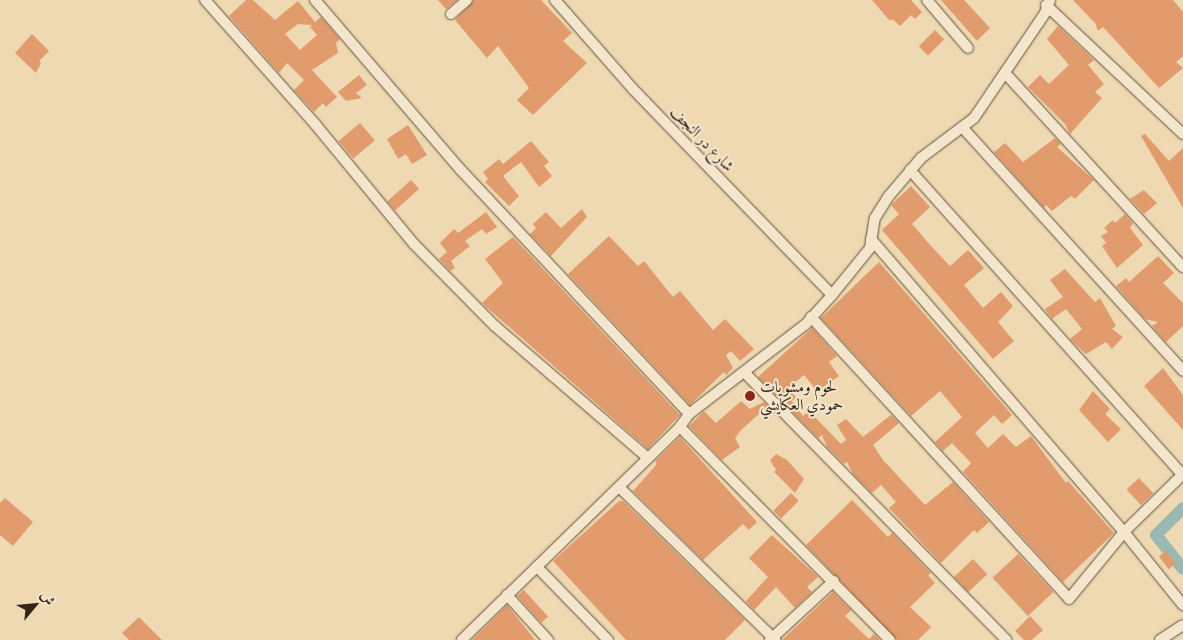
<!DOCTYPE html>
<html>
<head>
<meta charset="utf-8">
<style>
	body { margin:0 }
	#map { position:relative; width:1183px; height:640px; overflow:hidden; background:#eed9b2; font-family:"EB Garamond",Amiri,serif }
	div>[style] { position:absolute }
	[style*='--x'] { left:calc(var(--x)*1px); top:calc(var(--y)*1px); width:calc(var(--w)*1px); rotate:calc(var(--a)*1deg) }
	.canal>* { height:12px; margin:-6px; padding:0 6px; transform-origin:6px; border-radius:6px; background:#9bb9b3 }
	.building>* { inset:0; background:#e29b6d; transform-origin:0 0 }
	.roads { filter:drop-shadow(0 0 1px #62513e) drop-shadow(0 0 1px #62513e) }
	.street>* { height:10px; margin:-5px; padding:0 5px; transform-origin:5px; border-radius:5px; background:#f4e6cd }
	.dots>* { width:14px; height:14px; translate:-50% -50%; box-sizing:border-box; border:2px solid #f4e6cd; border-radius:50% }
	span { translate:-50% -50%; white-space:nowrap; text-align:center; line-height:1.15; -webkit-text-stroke:4px #f4e6cd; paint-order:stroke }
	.street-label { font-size:16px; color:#332418 }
	.poi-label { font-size:16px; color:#332418 }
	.left { translate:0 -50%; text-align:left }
	.north { position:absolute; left:10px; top:580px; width:50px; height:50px; -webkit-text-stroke:4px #f4e6cd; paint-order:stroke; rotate:62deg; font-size:14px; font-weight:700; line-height:20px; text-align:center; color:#332418 }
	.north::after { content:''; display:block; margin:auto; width:18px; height:22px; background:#332418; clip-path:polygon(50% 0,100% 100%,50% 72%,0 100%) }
</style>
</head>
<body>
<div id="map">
	<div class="canal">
		<div style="--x:1183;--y:508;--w:38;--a:135"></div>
		<div style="--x:1156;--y:535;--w:43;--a:51.5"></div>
	</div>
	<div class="building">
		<div style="clip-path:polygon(evenodd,246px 0,253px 0,275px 20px,298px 1px,315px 22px,321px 17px,340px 39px,336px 43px,338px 53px,312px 70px,337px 97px,326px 107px,323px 103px,314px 112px,294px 90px,304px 80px,287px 63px,279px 73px,229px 16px,246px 0,298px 24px,312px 25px,310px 27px,317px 35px,300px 50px,285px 34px,298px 24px)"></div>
		<div style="clip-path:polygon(438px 0,457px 0,446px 9px)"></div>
		<div style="clip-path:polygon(474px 0,541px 0,572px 33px,563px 41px,587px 63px,533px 115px,517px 100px,529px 88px,498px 46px,487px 58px,455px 20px)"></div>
		<div style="clip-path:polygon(872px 0,911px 0,922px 12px,915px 19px,911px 15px,900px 26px,892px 19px,890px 21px)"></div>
		<div style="clip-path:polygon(941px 0,964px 0,990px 28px,977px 41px)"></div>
		<div style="clip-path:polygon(1073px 0,1173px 0,1183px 12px,1183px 56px,1176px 62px,1183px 68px,1159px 88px,1103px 27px,1098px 31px,1095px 23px)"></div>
		<div style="clip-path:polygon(1058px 26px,1094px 60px,1088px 65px,1104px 84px,1095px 92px,1102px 98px,1070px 134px,1065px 124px,1028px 87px,1040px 75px,1049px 84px,1069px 65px,1047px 39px)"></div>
		<div style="left:935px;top:30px;width:13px;height:23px;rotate:45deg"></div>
		<div style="clip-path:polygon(32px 34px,49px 51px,39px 61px,41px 63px,36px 73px,15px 53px)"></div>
		<div style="clip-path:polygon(359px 75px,367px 85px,356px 93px,362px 98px,346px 101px,338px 92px)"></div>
		<div style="left:360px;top:123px;width:23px;height:28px;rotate:50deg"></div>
		<div style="clip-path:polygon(408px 125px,427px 155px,412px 164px,406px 154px,398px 159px,387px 139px)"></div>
		<div style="clip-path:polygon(1145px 134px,1169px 161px,1183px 148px,1183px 208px,1141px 136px)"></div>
		<div style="clip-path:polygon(1055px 138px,1061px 144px,1057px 147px,1094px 180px,1075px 199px,1071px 196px,1052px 211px,1046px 205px,1044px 208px,994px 152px,1005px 143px,1023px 162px)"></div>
		<div style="clip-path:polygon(531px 141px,549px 162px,544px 166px,552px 176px,539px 187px,521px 162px,503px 176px,519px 196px,509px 206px,485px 182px,488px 179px,483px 172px,499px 159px,503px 164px)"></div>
		<div style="left:411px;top:180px;width:12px;height:32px;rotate:48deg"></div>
		<div style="clip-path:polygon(911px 186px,930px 207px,912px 224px,931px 246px,950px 266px,968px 250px,984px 268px,964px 285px,983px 308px,1001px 292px,1013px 306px,998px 322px,1014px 341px,993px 359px,882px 230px,899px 214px,891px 205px)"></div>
		<div style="clip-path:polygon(1144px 190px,1157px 203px,1144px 214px,1130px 199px)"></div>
		<div style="clip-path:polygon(582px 209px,587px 217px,551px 256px,530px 234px,536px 228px,533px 224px,546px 212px,561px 228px)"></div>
		<div style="clip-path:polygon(486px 212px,497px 227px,486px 234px,482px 229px,465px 241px,470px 246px,451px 261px,455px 268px,450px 271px,439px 259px,447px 252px,440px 243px,454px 229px,458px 233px)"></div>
		<div style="clip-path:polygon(1125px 214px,1133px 223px,1130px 228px,1143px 245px,1117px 268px,1102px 246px,1106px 243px,1101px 236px,1108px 232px,1104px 228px,1113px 220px,1115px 223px)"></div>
		<div style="clip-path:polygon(609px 236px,638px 266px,644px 261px,673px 297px,680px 291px,713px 330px,725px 319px,754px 349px,740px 361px,731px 351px,726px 355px,733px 368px,726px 375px,724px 372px,690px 405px,568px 274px)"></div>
		<div style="clip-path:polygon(513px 237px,680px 415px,648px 449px,482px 303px,503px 283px,485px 259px)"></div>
		<div style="clip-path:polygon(1158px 256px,1174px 273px,1163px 283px,1183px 303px,1183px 326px,1166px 342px,1152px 326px,1158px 322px,1145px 319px,1116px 286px,1126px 278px,1129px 282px)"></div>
		<div style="clip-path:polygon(879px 262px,1012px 415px,1002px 424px,994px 415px,975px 433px,988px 448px,1003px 434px,1016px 447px,1031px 436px,1066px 483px,1068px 481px,1114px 533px,1063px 582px,963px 472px,971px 463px,952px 443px,943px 451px,935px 442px,962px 417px,940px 391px,911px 416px,821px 318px)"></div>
		<div style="clip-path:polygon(1065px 269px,1095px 302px,1100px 298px,1116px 326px,1112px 329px,1123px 337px,1112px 349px,1106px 342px,1086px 354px,1070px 339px,1082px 329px,1066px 309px,1052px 319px,1045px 309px,1063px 297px,1050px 280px)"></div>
		<div style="clip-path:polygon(812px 328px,837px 356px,829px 362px,839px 376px,817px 391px,804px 375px,788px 388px,796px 397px,792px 401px,803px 416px,809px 411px,841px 444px,846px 440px,837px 425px,846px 419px,863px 437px,891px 415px,899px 423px,873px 445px,883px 460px,925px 505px,953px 482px,989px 522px,977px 533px,974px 530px,941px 563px,889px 508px,896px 502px,881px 485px,872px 493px,853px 474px,847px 462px,844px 464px,827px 447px,822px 435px,818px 438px,758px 377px)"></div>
		<div style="clip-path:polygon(1163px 368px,1183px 395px,1183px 430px,1144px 386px)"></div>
		<div style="clip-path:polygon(1093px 391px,1110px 409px,1105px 414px,1121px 429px,1108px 442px,1079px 410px)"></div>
		<div style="clip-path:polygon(741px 401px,750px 409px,764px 402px,768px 406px,741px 430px,735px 438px,740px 447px,722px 460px,689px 426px,704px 411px,716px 423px)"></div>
		<div style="clip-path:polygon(680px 437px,757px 522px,749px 530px,743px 524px,703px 560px,633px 491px,657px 464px,655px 461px)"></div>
		<div style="clip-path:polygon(776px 454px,787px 460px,804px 479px,795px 493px,774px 472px,776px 470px,770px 460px)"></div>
		<div style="left:1139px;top:478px;width:21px;height:17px;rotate:47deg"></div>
		<div style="left:791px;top:493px;width:11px;height:25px;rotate:45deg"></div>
		<div style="clip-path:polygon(5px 498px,33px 522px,13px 546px,0 535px,0 503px)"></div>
		<div style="clip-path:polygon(852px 500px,888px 537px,892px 533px,931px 573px,928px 575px,935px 583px,910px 607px,931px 627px,918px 640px,897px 640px,806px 545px)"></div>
		<div style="clip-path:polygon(619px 501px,623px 501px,745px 620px,725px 640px,626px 640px,553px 561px)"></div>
		<div style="clip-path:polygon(772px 535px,818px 577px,807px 587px,812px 592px,795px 608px,776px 587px,754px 610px,746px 601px,768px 577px,749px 558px)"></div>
		<div style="left:1166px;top:551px;width:16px;height:9px;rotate:52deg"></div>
		<div style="left:1018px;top:554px;width:52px;height:35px;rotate:47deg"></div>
		<div style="left:973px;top:559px;width:21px;height:26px;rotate:47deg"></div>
		<div style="left:524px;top:590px;width:36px;height:9px;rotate:48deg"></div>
		<div style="clip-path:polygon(833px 592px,851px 610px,845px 616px,869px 639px,874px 634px,880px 640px,782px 640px)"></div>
		<div style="clip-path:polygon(507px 605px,535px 640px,472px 640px)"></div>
		<div style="clip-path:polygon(1030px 616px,1043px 630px,1032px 640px,1024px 640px,1015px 631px)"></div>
		<div style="clip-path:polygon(139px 617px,162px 640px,129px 640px,122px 633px)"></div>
	</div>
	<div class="roads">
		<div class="street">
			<div style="--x:205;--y:0;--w:166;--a:48.4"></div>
			<div style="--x:315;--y:124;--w:156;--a:50.5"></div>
			<div style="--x:414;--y:244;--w:115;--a:45.4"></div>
			<div style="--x:495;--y:326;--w:202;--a:40.8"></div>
			<div style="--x:315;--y:0;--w:223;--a:49.4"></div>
			<div style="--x:460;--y:169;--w:335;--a:46.9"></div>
			<div style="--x:689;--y:414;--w:16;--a:125"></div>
			<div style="--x:680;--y:427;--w:305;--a:135.7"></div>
			<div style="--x:555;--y:0;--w:118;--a:48.8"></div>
			<div style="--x:633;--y:89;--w:286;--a:46"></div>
			<div style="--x:927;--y:0;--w:63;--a:49.5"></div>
			<div style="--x:1046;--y:5;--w:188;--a:43.3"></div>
			<div style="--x:451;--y:14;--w:21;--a:-41"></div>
			<div style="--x:1005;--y:73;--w:263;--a:47.5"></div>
			<div style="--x:962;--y:127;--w:329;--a:47.8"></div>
			<div style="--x:910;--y:170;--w:408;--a:48.2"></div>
			<div style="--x:871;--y:239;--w:387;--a:49.2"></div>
			<div style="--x:1124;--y:532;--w:94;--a:51.1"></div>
			<div style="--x:811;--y:317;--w:382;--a:47.5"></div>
			<div style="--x:1069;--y:599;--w:87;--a:-50.6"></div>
			<div style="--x:1124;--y:532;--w:83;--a:-44.5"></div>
			<div style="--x:744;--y:372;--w:375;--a:45.6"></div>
			<div style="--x:689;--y:414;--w:148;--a:-37.6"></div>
			<div style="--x:806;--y:324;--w:39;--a:-48"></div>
			<div style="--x:832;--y:295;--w:60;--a:-51"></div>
			<div style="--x:870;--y:248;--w:30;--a:-81"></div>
			<div style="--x:875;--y:218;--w:26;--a:-58"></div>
			<div style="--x:889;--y:196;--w:50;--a:-49.9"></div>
			<div style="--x:921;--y:158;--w:66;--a:-37"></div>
			<div style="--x:974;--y:118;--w:127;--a:-55.9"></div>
			<div style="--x:1045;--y:13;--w:14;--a:-69"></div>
			<div style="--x:680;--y:427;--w:299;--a:45.4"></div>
			<div style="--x:619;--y:487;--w:219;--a:44.4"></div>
			<div style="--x:537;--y:567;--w:102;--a:45.8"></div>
			<div style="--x:507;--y:595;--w:61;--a:47.7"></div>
			<div style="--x:770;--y:640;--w:87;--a:-42.7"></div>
			<div style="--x:1160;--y:640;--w:27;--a:-33"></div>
		</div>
	</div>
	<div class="dots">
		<div style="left:750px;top:396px;background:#8f2418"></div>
	</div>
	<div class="street-label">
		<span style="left:702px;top:139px;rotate:46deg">شارع در النجف</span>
	</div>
	<div class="poi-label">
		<span class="left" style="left:760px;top:396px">لحوم ومشويات<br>حمودي العكايشي</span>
	</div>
	<div class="north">ش</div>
</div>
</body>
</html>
